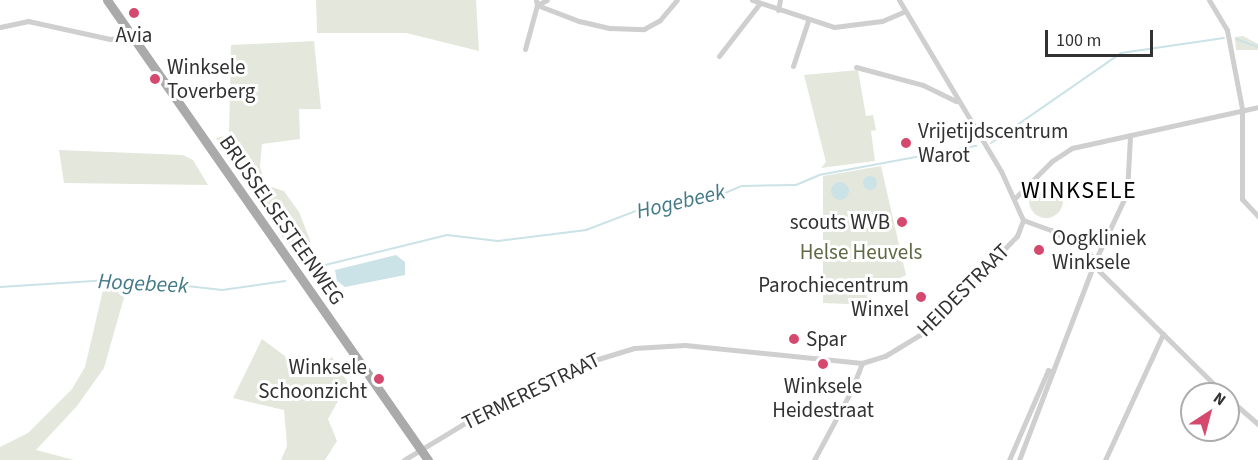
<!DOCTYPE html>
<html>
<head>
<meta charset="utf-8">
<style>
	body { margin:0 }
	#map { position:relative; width:1258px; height:460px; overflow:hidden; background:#fff; font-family:"Source Sans 3",sans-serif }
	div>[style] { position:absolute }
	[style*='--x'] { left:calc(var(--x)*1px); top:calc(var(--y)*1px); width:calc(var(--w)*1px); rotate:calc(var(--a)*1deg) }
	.green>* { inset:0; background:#e4e8dc }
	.round { border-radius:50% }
	.water>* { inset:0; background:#cbe2e7 }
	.stream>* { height:2px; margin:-1px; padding:0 1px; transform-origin:1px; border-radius:1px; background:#cbe2e7 }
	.street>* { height:5px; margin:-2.5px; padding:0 2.5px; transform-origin:2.5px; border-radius:2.5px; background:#cfcfcf }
	.primary>* { height:9px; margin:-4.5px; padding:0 4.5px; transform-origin:4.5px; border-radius:4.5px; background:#aaa }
	.dots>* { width:16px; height:16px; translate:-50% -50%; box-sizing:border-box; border:3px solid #fff; border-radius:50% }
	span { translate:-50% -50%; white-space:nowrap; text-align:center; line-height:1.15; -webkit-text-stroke:6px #fff; paint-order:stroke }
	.poi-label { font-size:21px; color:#323232 }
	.left { translate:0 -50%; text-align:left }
	.right { translate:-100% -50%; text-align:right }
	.street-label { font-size:21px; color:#323232 }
	.park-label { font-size:21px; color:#5d6a43 }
	.water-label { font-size:22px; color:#447a88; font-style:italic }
	.quarter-label { font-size:24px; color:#000; letter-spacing:1.5px }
	.north { position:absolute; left:1180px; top:382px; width:60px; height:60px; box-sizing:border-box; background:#fff; border:2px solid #adadad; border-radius:50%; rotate:36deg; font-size:16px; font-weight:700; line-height:24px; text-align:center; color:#323232 }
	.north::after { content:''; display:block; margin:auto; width:21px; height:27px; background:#d5496f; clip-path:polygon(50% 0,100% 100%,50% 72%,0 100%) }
	.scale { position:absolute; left:1045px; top:30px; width:108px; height:27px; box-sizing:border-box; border:3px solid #323232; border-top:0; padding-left:8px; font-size:18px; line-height:21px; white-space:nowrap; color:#323232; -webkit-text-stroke:4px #fff; paint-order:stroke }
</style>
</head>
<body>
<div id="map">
	<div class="green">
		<div style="clip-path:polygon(316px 0,476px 0,479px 51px,406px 33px,317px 33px)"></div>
		<div style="clip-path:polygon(1243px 36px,1258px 44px,1258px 50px,1236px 50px,1235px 37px)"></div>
		<div style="clip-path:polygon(314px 41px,321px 109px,299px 109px,300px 139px,262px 144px,260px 167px,266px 185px,284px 191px,299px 212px,310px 240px,310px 256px,301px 265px,216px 138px,229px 135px,231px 45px)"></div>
		<div style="clip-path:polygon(858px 70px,866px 116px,873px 115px,876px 130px,871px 131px,875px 161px,821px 168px,826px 162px,804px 75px)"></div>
		<div style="clip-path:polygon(59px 150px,183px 155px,193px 160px,208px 185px,64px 183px)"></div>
		<div style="clip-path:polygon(881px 166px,906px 275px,867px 295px,869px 305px,823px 303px,823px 176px)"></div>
		<div class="round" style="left:1029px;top:184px;width:34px;height:34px"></div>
		<div style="clip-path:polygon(104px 286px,127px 287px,104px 368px,77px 406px,36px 450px,74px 460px,0 460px,0 447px,28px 433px,72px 389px,85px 367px)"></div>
		<div style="clip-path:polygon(262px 339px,309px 374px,332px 357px,348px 383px,328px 419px,337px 441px,325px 460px,281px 460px,287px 446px,284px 410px,233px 398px)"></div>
	</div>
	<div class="water">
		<div class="round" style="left:863px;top:176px;width:14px;height:14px"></div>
		<div class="round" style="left:831px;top:182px;width:18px;height:18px"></div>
		<div style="clip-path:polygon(396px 255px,405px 262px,405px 275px,345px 287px,337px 281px,335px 270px)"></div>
	</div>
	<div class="stream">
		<div style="--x:1236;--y:39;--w:23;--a:20"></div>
		<div style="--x:991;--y:143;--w:158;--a:-34.7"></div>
		<div style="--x:1121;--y:53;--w:104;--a:-8.3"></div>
		<div style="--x:317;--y:267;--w:134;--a:-13.8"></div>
		<div style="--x:447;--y:235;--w:51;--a:6.7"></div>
		<div style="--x:498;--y:241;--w:89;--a:-7.1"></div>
		<div style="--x:586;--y:230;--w:67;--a:-20.9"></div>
		<div style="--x:649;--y:206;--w:20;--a:0"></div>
		<div style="--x:669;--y:206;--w:50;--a:-11.5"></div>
		<div style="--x:718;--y:196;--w:26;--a:-23"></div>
		<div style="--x:742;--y:186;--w:54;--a:-1.1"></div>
		<div style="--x:796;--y:185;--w:25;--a:-23"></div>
		<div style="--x:819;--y:175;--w:160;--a:-10.5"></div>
		<div style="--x:307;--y:271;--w:6;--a:-18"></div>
		<div style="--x:0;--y:287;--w:125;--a:-3.7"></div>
		<div style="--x:125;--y:279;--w:98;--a:6.5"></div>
		<div style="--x:222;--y:290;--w:64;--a:-8.1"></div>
	</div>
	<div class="street">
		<div style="--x:536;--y:0;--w:5;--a:79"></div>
		<div style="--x:537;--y:5;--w:45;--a:20.9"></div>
		<div style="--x:579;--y:21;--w:32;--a:13"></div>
		<div style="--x:610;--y:28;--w:34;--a:2"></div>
		<div style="--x:644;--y:29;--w:18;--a:-29"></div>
		<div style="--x:660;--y:20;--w:26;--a:-50"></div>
		<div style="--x:752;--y:0;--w:86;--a:18.2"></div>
		<div style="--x:834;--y:27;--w:48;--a:-7.1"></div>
		<div style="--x:882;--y:21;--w:25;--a:-23"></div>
		<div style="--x:899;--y:0;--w:199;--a:59.2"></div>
		<div style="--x:1001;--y:171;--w:54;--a:65.8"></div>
		<div style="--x:1209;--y:0;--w:35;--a:59"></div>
		<div style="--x:1227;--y:30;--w:80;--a:79.2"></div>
		<div style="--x:1242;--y:109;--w:90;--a:90"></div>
		<div style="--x:1242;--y:199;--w:23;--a:47"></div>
		<div style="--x:778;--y:10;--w:10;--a:-79"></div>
		<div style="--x:0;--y:27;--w:29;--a:-12"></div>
		<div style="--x:28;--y:21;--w:84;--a:12.4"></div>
		<div style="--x:110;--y:39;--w:22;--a:-8"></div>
		<div style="--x:525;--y:49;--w:46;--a:-74.7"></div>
		<div style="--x:537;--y:5;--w:11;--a:-27"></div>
		<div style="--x:719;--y:56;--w:67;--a:-52.3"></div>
		<div style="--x:793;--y:66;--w:47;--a:-71.6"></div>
		<div style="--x:856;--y:67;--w:69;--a:15"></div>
		<div style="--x:923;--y:85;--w:37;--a:26"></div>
		<div style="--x:1015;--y:198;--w:52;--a:-45"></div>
		<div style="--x:1052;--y:161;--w:24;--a:-33"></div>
		<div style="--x:1072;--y:148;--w:190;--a:-12.4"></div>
		<div style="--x:1023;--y:220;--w:30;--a:20"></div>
		<div style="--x:1051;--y:230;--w:43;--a:30.7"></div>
		<div style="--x:1088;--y:252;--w:11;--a:52"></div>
		<div style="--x:1094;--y:266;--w:182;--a:44.6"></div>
		<div style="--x:1228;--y:398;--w:40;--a:41"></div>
		<div style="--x:404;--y:460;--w:87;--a:-31.3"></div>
		<div style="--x:478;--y:415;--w:106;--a:-27.1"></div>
		<div style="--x:572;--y:367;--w:65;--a:-17"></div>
		<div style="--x:634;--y:348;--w:51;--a:-3.4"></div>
		<div style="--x:685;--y:345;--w:178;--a:5.8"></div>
		<div style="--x:862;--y:363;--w:24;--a:-17"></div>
		<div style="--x:885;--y:356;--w:44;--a:-31.2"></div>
		<div style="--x:923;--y:333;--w:135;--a:-45.9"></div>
		<div style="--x:1017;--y:236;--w:17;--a:-69"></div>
		<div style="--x:814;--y:460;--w:81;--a:-61.8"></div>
		<div style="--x:852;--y:389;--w:28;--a:-69"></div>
		<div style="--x:1009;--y:460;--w:93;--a:-66.5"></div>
		<div style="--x:1046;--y:375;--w:5;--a:-68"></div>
		<div style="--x:1048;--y:370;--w:5;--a:22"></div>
		<div style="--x:1019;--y:460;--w:213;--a:-69.1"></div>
		<div style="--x:1095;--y:261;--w:75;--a:-64.8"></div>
		<div style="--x:1127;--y:193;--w:58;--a:-87"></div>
		<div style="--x:1105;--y:460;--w:139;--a:-65.3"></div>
	</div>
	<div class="primary">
		<div style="--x:107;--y:0;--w:561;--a:55.09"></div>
	</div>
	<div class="dots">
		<div style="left:134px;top:13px;background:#d5496f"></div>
		<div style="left:155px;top:79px;background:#d5496f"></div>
		<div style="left:906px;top:143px;background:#d5496f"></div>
		<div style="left:902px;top:222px;background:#d5496f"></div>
		<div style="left:1039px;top:250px;background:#d5496f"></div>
		<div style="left:921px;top:297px;background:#d5496f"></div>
		<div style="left:794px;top:339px;background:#d5496f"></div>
		<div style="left:823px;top:364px;background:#d5496f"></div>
		<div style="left:379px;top:379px;background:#d5496f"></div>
	</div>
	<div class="poi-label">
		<span style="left:134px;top:35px">Avia</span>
		<span class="left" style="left:167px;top:79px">Winksele<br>Toverberg</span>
		<span class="left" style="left:918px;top:143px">Vrijetijdscentrum<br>Warot</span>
		<span class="right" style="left:890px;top:222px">scouts WVB</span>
		<span class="left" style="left:1052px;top:250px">Oogkliniek<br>Winksele</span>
		<span class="right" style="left:909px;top:297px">Parochiecentrum<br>Winxel</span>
		<span class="left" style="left:806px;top:339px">Spar</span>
		<span class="right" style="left:367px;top:379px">Winksele<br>Schoonzicht</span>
		<span style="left:823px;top:398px">Winksele<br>Heidestraat</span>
	</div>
	<div class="street-label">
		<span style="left:282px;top:220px;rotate:55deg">BRUSSELSESTEENWEG</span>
		<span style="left:963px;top:290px;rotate:-45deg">HEIDESTRAAT</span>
		<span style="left:531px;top:391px;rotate:-26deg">TERMERESTRAAT</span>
	</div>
	<div class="park-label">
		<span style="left:861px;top:252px">Helse Heuvels</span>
	</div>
	<div class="water-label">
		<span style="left:681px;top:202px;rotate:-13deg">Hogebeek</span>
		<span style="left:143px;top:284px;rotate:3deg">Hogebeek</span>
	</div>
	<div class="quarter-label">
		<span style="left:1079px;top:191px">WINKSELE</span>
	</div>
	<div class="north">N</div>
	<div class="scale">100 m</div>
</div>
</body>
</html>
